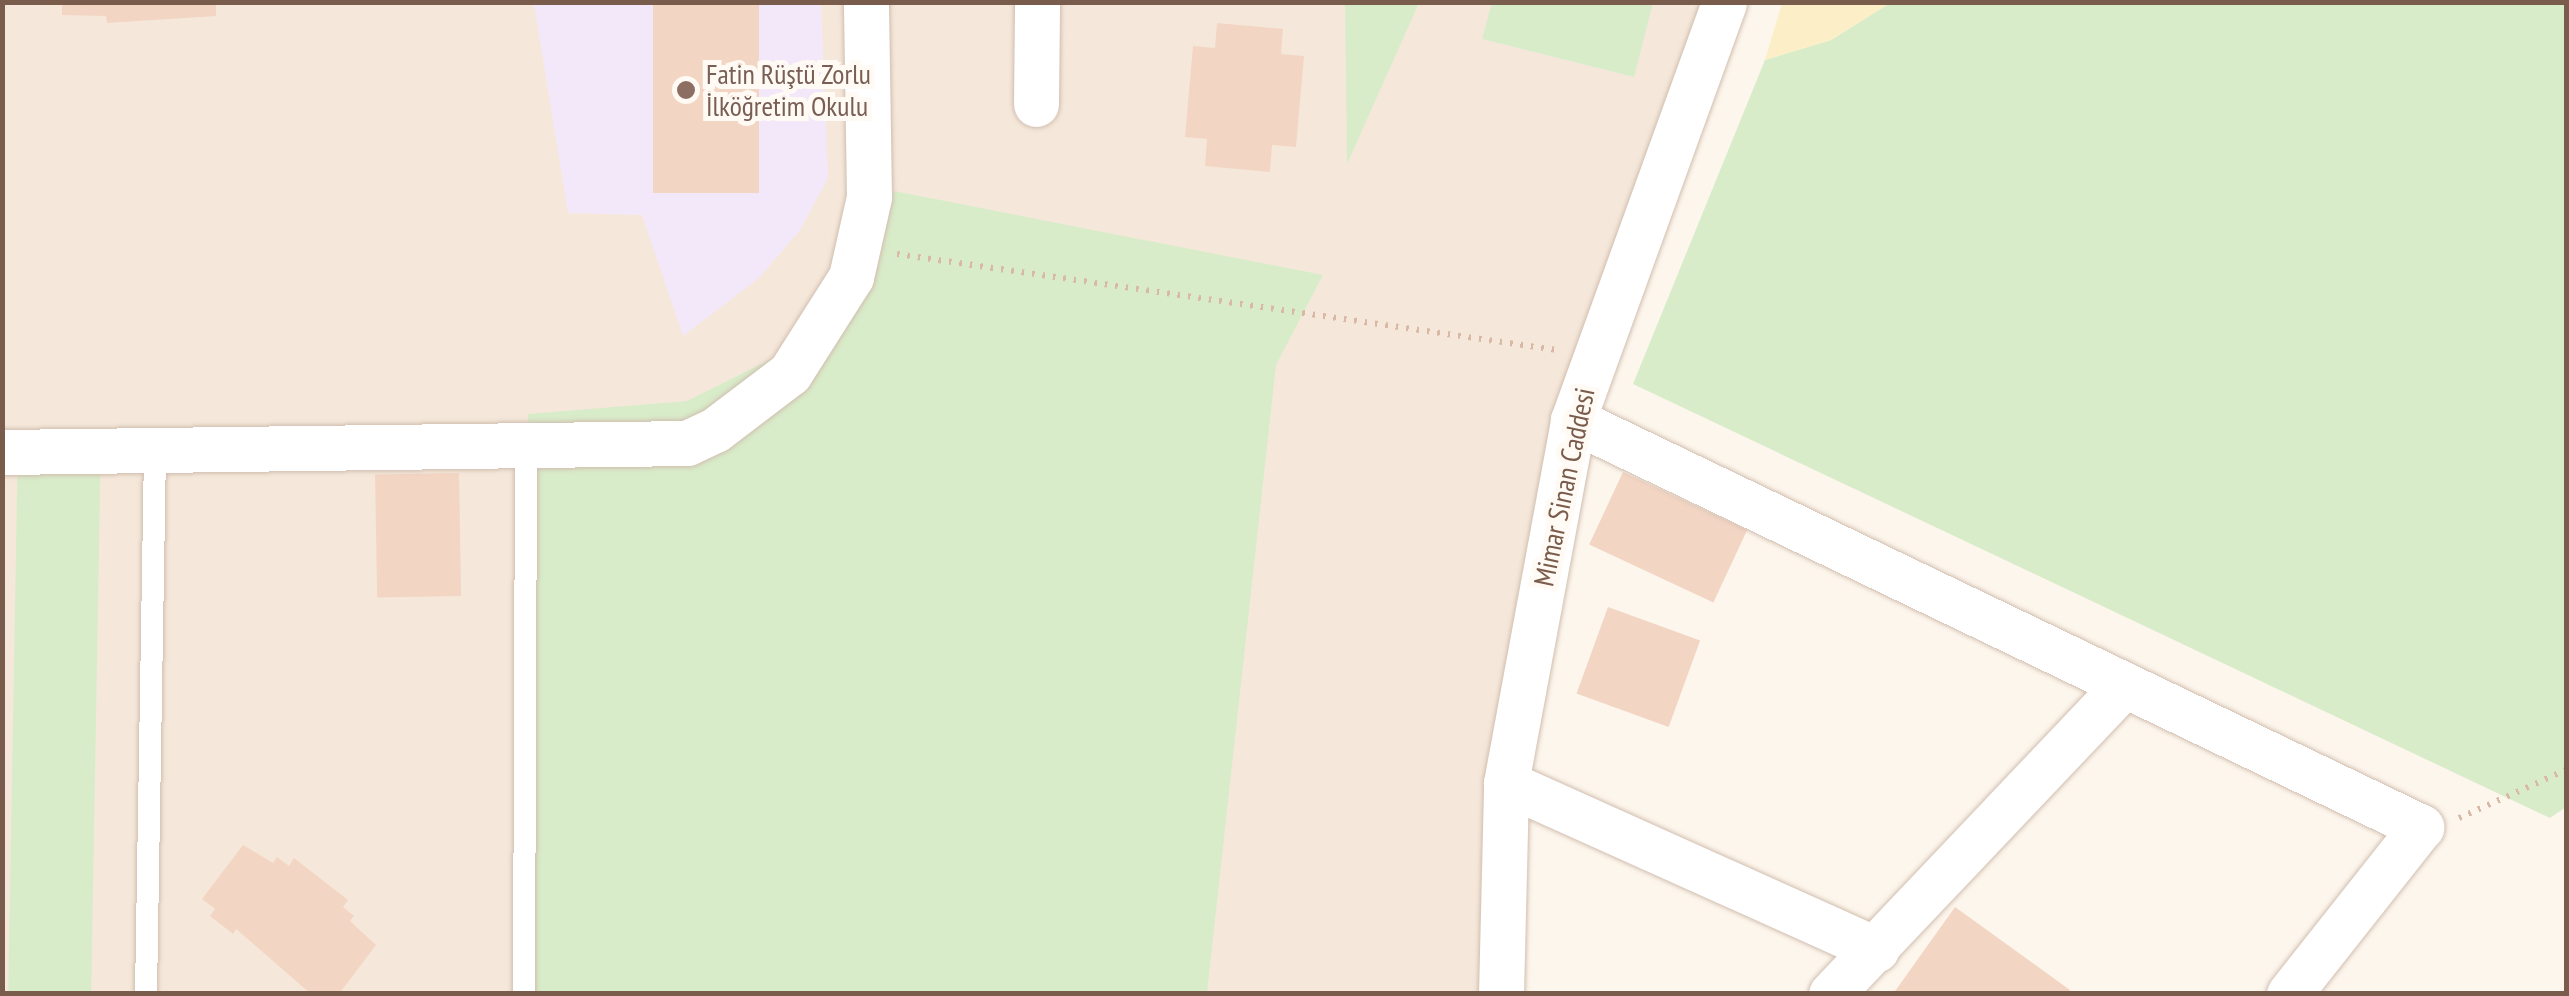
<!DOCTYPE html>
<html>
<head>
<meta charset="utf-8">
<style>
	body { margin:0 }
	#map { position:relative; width:2569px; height:996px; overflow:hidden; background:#fdf6ec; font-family:"PT Sans Narrow",sans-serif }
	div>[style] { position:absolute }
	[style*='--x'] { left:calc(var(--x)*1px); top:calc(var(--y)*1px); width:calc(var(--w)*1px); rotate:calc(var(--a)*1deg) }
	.residential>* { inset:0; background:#f5e8da }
	.education>* { inset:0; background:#f3e8fa }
	.green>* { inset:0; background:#d8ecc9; transform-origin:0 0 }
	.sand>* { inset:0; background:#fcefc7 }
	.building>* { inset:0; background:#f3d5c3; transform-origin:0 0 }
	.path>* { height:6px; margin-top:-3px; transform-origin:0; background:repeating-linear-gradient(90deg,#d9b8a5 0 2.5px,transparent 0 10.5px) }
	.roads { filter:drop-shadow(0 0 2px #d1beb0) drop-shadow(0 0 2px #d1beb0) }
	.lane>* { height:22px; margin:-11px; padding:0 11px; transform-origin:11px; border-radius:11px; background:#fff }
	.street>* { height:45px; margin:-22.5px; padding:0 22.5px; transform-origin:22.5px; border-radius:22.5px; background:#fff }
	.dots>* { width:28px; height:28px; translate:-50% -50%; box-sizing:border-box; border:5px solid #fffaf3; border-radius:50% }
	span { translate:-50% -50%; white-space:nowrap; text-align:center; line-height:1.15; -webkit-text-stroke:10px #fffaf3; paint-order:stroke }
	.education-label { font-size:28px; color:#785e54 }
	.left { translate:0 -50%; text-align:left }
	.street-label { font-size:28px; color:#7a5c4d }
	.frame { position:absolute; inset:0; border:5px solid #7a5c4d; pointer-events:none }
</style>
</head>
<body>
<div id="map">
	<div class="residential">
		<div style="clip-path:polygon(2px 3px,1726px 3px,1589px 379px,1493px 993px,3px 993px)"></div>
	</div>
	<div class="education">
		<div style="clip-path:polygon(534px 3px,821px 3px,828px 178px,800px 230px,759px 278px,683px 336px,642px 215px,568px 213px)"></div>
	</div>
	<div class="green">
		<div style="clip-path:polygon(1492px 2px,1653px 2px,1653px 3px,1634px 77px,1482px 39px)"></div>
		<div style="clip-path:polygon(1345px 3px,1419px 3px,1347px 164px)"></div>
		<div style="clip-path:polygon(1890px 3px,2566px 3px,2566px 807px,2550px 818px,1633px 384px,1765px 60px,1831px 40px)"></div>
		<div style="clip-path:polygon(894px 191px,1323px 275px,1276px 365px,1207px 993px,535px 993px,528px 414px,687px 401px,775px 357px,848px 274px)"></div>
		<div style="left:18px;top:433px;width:83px;height:561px;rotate:1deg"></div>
	</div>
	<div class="sand">
		<div style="clip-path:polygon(1782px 3px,1782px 2px,1890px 3px,1831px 40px,1765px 60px)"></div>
	</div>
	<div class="building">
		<div style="clip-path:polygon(62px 2px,216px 2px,216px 16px,107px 23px,106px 16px,62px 15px)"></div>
		<div style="left:653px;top:2px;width:106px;height:191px"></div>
		<div style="clip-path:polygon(1217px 23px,1283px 29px,1281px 54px,1304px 56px,1296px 147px,1272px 145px,1270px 172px,1205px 166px,1207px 139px,1185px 137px,1193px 46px,1215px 48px)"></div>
		<div style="left:1623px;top:472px;width:137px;height:80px;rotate:25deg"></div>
		<div style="left:459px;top:473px;width:123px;height:84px;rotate:89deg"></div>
		<div style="left:1608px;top:607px;width:98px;height:92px;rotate:20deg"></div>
		<div style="clip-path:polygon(243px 845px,273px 863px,277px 857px,289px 866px,294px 858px,348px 900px,343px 907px,354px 916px,350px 921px,376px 945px,339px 994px,311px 994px,236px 929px,233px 934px,210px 916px,215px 909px,202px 899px)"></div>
		<div style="clip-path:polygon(1955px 907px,2070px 990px,2067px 994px,1893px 994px)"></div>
	</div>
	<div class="path">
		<div style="--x:897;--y:254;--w:667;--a:8.28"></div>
		<div style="--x:2459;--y:818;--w:117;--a:-24.2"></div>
	</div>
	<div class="roads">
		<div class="lane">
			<div style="--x:146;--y:994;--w:544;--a:-89.05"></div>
			<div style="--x:524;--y:994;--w:549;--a:-89.79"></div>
		</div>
		<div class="street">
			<div style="--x:1036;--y:104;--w:102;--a:-89.4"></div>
			<div style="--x:1573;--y:420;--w:941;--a:25.64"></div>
			<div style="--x:2421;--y:827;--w:213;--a:128.3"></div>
			<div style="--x:2;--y:452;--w:685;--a:-0.75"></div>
			<div style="--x:687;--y:443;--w:31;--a:-25"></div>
			<div style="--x:715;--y:430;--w:94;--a:-37.2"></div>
			<div style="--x:790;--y:373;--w:114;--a:-57.6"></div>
			<div style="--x:851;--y:277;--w:82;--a:-77.3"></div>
			<div style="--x:869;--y:197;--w:195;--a:-90.9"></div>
			<div style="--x:1506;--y:783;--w:406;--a:24.2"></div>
			<div style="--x:1501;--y:994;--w:211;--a:-88.6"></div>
			<div style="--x:1506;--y:783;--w:369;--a:-79.5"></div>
			<div style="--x:1573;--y:420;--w:444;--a:-70.1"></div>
			<div style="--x:1831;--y:994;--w:426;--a:-46.5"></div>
		</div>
	</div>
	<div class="dots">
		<div style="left:686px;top:90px;background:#8d6e63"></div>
	</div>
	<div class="education-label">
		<span class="left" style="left:706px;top:90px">Fatin Rüştü Zorlu<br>İlköğretim Okulu</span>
	</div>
	<div class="street-label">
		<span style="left:1564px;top:487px;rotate:-78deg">Mimar Sinan Caddesi</span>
	</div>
	<div class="frame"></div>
</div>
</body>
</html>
